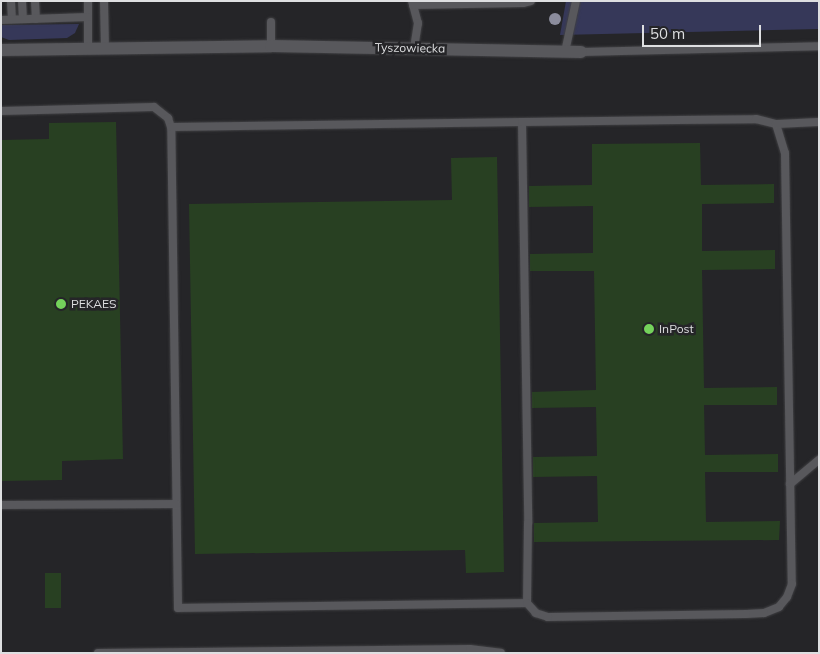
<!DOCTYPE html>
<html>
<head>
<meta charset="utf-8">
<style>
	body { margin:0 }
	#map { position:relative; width:820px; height:654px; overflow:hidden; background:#252528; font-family:Mulish,sans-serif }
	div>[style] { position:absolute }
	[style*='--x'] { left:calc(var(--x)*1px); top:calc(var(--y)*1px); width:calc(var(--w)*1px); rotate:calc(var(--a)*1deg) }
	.green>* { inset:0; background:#363859 }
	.building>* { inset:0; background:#284022; transform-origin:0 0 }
	.roads { filter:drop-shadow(0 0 1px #404043) drop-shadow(0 0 1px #404043) }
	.lane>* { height:8px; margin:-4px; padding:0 4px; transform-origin:4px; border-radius:4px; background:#58585c }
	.street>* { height:12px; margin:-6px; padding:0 6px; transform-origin:6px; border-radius:6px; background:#58585c }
	.trees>* { width:12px; height:12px; margin:-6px; border-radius:50%; background:#8b8c9c }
	.dots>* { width:14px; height:14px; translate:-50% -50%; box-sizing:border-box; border:2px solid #252528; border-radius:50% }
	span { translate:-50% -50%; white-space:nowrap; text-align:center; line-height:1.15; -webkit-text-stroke:5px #252528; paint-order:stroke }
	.street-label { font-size:12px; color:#dedfe1 }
	.poi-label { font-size:12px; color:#dedfe1 }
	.left { translate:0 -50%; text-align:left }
	.frame { position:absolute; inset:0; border:2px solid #dedfe1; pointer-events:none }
	.scale { position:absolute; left:642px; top:25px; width:119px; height:22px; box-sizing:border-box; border:2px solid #dedfe1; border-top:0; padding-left:6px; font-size:15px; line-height:18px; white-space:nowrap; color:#dedfe1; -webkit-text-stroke:4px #252528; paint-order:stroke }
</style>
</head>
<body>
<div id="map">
	<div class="green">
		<div style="clip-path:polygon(566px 1px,819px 1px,819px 29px,560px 35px)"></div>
		<div style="clip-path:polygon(79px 24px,75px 33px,67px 38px,9px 40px,1px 37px,1px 25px)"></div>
	</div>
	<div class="building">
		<div style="clip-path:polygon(116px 122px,123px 459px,62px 461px,62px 480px,1px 481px,1px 140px,49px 139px,49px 123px)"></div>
		<div style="clip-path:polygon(700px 143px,701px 185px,774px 184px,774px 203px,702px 204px,702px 251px,775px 250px,775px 269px,702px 270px,704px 388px,777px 387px,777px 405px,704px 405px,705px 455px,778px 454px,778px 472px,705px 472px,706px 522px,780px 521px,779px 540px,534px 542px,534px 523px,598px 522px,597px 476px,533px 477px,533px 457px,597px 456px,596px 407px,532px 408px,532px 392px,596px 390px,594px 271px,530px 271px,530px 254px,593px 253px,593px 206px,529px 207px,529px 186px,592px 185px,592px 144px)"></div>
		<div style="clip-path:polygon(497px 157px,504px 572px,466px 573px,465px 550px,195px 554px,189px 204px,452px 200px,451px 158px)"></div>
		<div style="left:45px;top:573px;width:16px;height:35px"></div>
	</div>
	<div class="roads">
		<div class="lane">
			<div style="--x:11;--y:1;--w:18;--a:87"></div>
			<div style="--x:22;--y:1;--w:18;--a:87"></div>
			<div style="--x:35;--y:1;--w:18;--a:87"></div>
			<div style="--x:88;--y:1;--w:48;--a:90"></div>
			<div style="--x:104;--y:1;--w:48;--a:88.8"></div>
			<div style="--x:412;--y:1;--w:23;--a:75"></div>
			<div style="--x:418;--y:23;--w:25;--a:99"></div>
			<div style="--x:413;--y:5;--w:110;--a:-1"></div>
			<div style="--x:523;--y:3;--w:8;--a:-14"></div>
			<div style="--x:1;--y:20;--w:87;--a:-2"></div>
			<div style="--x:271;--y:46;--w:24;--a:-90"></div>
			<div style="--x:565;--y:52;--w:52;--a:-77.8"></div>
			<div style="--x:581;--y:52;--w:238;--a:-1.4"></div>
			<div style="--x:1;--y:111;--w:153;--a:-1.5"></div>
			<div style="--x:154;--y:107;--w:18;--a:38"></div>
			<div style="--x:168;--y:118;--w:9;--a:72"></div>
			<div style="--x:522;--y:122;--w:401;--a:89.1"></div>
			<div style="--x:528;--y:523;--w:80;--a:90.7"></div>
			<div style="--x:527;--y:603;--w:349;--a:179.2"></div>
			<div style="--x:178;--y:608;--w:481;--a:-90.8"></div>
			<div style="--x:171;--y:127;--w:351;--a:-0.8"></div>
			<div style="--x:522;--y:122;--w:234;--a:-0.7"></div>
			<div style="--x:756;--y:119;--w:21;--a:14"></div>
			<div style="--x:776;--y:124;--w:30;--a:73"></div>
			<div style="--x:785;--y:153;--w:431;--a:89.1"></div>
			<div style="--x:792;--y:584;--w:14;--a:111"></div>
			<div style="--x:787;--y:597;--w:13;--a:129"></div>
			<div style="--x:779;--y:607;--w:16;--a:158"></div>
			<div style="--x:764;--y:613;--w:18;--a:177"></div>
			<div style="--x:746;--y:614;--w:198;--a:179.1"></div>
			<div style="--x:548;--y:617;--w:13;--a:-162"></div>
			<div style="--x:536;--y:613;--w:13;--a:-132"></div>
			<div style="--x:776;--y:124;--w:43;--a:-2.7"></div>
			<div style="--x:790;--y:484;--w:38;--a:-40"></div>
			<div style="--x:1;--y:505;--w:175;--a:-0.3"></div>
			<div style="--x:98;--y:653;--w:372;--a:-0.6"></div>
			<div style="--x:470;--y:649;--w:31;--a:7"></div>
		</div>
		<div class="street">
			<div style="--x:1;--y:50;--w:270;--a:-0.8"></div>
			<div style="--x:271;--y:46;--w:310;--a:1.1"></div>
		</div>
	</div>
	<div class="trees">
		<div style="left:555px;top:19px"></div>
	</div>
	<div class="dots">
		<div style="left:61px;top:304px;background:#74d25b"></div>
		<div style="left:649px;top:329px;background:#74d25b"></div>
	</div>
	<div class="street-label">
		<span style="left:410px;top:48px;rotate:1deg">Tyszowiecka</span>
	</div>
	<div class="poi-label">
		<span class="left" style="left:71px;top:304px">PEKAES</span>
		<span class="left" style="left:659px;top:329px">InPost</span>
	</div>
	<div class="frame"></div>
	<div class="scale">50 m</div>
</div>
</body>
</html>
